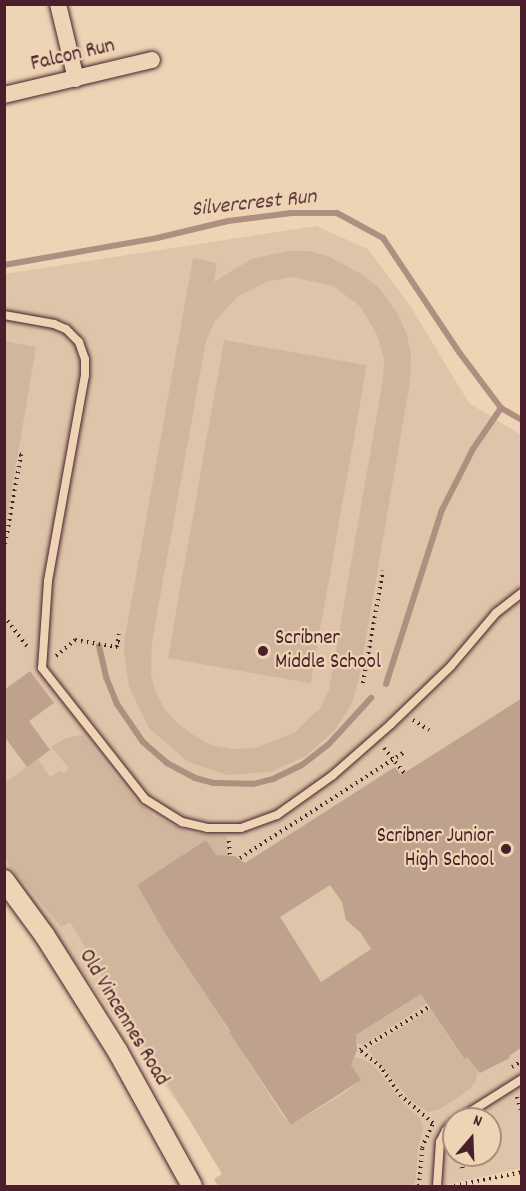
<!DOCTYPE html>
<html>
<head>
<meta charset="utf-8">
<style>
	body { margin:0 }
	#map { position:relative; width:526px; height:1191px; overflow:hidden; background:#ecd4b4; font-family:Dekko,sans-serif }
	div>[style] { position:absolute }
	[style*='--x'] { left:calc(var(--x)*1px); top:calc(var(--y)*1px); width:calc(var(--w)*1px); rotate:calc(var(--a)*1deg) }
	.built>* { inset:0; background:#dec5a9 }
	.green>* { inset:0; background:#d1b69e; transform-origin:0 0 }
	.stream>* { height:6px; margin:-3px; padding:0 3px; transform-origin:3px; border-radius:3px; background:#ae8f80 }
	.building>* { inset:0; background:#bfa28e }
	.path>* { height:4px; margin-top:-2px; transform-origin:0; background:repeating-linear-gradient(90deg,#4a1f2b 0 1.5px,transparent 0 6px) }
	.roads { filter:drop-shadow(0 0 2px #4a1f2b) drop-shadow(0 0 2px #4a1f2b) }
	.service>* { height:8px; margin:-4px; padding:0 4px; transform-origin:4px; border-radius:4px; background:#ecd4b4 }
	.minor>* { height:16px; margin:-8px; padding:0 8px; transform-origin:8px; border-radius:8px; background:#ecd4b4 }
	.tertiary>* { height:20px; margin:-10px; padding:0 10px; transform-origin:10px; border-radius:10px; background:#ecd4b4 }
	.dots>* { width:16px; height:16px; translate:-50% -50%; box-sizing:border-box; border:3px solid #ecd4b4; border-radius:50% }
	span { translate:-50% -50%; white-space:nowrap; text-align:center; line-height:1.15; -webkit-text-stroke:4.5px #ecd4b4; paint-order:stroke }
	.street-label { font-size:21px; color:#4a1f2b }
	.poi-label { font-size:21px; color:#4a1f2b }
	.left { translate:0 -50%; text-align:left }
	.right { translate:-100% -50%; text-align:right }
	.water-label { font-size:22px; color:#633b40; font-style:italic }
	.frame { position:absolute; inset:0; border:6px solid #4a1f2b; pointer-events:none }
	.north { position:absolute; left:442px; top:1107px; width:60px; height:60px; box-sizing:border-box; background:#ecd4b4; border:2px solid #ab8c7d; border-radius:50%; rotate:19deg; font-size:16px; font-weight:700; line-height:24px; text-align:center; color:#4a1f2b }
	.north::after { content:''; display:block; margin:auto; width:21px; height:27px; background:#4a1f2b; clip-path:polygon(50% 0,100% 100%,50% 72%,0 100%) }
</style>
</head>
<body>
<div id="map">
	<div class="built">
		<div style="clip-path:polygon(evenodd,316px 226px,368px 249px,411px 307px,469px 403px,521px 435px,521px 1168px,441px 1186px,238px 1186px,5px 866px,4px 274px,316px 226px,454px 1119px,490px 1119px,490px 1155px,454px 1155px,454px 1119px)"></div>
	</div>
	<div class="green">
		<div style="clip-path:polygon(evenodd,288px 251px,308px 251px,328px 256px,363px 275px,379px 288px,397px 313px,406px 332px,411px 352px,410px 382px,359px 679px,352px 703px,335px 730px,306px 756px,270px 772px,227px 775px,188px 762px,149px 728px,129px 687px,124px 653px,125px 637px,193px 258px,217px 263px,214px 282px,251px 259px,288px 251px,292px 277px,333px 286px,360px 306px,377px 335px,384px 359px,383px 379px,329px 690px,320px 708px,294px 733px,255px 748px,232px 749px,211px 745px,195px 736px,177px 723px,164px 708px,155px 691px,151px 675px,152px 642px,206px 341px,215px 321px,237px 297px,269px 281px,292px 277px)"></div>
		<div style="left:224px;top:340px;width:145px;height:323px;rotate:10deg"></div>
		<div style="clip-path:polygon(5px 341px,36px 347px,5px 530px,4px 341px)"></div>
		<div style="clip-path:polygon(83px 735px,135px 800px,155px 817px,191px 833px,227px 836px,228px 855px,217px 858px,206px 840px,137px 886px,282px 1115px,291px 1125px,346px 1092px,360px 1080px,349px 1062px,355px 1057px,365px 1060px,376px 1068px,403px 1103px,420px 1118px,423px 1128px,418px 1148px,416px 1178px,413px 1186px,218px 1186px,214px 1179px,222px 1174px,70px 922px,61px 927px,5px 860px,4px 783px,38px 759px,50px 777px,61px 770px,64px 773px,69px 768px,51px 747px,66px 738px)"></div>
		<div style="clip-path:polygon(429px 989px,430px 1002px,364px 1044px,358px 1044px,355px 1036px)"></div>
		<div style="clip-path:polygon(431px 1009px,463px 1059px,467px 1057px,478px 1070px,476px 1080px,470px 1089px,440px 1109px,428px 1112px,410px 1100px,369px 1051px,370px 1048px)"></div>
	</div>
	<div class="stream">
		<div style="--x:4;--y:265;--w:155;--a:-10"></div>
		<div style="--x:157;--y:238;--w:73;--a:-13.5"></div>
		<div style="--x:228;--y:221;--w:64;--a:-7.1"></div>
		<div style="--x:292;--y:213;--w:45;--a:0"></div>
		<div style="--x:337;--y:213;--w:52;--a:28.5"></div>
		<div style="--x:383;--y:238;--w:137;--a:56.3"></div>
		<div style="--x:459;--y:352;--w:70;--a:53.1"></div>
		<div style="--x:501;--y:408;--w:24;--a:30"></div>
		<div style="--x:99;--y:646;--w:32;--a:77"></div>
		<div style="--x:106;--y:677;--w:29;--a:68"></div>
		<div style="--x:117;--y:704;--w:46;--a:55.6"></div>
		<div style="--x:143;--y:742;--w:32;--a:41"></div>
		<div style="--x:167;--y:763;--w:32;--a:28"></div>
		<div style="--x:195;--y:778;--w:20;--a:15"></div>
		<div style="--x:214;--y:783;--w:39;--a:1"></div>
		<div style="--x:253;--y:784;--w:21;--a:-14"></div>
		<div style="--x:273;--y:779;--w:32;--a:-26"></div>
		<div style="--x:302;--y:765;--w:33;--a:-38"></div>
		<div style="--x:328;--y:745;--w:64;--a:-47.5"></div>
		<div style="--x:386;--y:684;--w:183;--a:-72.2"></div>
		<div style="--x:442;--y:510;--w:68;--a:-63.1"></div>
		<div style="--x:473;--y:449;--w:50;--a:-55.7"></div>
	</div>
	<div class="building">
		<div style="clip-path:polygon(30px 671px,54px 703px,29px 721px,50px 750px,27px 767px,4px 736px,4px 690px)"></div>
		<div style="clip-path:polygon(evenodd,522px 698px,522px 1047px,509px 1056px,510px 1058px,480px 1073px,467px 1057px,464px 1059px,421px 994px,356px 1035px,357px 1050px,351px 1065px,361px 1080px,291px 1125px,229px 1032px,230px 1031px,168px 938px,137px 885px,206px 840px,216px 855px,235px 856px,245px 863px,395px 767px,401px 775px,522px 698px,330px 885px,342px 902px,346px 920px,360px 932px,371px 949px,321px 982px,280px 917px,330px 885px)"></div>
	</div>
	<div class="path">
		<div style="--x:4;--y:550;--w:97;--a:-79.9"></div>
		<div style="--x:21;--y:455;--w:3;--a:-162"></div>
		<div style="--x:4;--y:616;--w:41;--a:52.9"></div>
		<div style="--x:118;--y:642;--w:6;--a:9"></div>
		<div style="--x:56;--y:656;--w:25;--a:-40"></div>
		<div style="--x:75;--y:640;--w:43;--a:9.5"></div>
		<div style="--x:117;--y:647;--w:13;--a:-81"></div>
		<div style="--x:363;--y:683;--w:114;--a:-79.9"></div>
		<div style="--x:413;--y:720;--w:19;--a:32"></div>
		<div style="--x:384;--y:748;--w:32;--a:51"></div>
		<div style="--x:229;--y:841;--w:14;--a:86"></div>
		<div style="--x:240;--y:858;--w:197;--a:-32.8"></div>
		<div style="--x:512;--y:1067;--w:12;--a:-31"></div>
		<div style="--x:517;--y:1097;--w:17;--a:73"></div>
		<div style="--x:460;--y:1155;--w:15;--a:79"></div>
		<div style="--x:419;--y:1186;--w:38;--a:-85"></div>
		<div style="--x:422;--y:1148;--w:27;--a:-66"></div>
		<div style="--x:433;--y:1123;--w:42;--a:-139.8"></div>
		<div style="--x:401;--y:1096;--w:35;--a:-125"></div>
		<div style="--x:381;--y:1067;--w:27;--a:-141"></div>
		<div style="--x:360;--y:1050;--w:81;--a:-31.9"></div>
		<div style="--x:454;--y:1186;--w:69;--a:-11.6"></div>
	</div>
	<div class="roads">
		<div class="service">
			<div style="--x:4;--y:315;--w:51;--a:10.2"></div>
			<div style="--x:54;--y:324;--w:13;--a:23"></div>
			<div style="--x:66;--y:329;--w:18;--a:45"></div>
			<div style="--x:79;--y:342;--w:18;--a:71"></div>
			<div style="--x:85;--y:359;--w:16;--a:90"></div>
			<div style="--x:85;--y:375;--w:209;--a:100.2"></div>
			<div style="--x:48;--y:581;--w:87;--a:93.9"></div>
			<div style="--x:42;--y:668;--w:167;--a:51.8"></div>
			<div style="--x:145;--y:799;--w:44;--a:31.9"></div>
			<div style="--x:182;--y:822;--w:26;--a:13"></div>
			<div style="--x:207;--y:828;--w:34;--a:0"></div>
			<div style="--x:241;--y:828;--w:38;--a:-20"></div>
			<div style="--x:277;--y:815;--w:69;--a:-35.5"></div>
			<div style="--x:333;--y:775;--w:77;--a:-41.3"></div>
			<div style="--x:391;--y:724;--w:83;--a:-44"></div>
			<div style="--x:451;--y:666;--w:70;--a:-49.7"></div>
			<div style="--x:496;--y:613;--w:33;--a:-38"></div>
			<div style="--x:459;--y:1119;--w:75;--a:-32.4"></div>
			<div style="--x:437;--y:1186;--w:44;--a:-86.1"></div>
			<div style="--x:440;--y:1142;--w:13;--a:-63"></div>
			<div style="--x:446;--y:1130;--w:11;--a:-45"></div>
		</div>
		<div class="minor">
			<div style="--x:58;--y:4;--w:77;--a:76.5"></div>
			<div style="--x:4;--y:95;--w:152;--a:-13.3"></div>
		</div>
		<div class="tertiary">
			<div style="--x:4;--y:880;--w:69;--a:53.8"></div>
			<div style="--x:45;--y:936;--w:137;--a:57.8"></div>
			<div style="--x:118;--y:1052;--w:153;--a:61.1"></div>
		</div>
	</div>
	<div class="dots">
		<div style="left:263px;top:651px;background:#4a1f2b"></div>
		<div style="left:506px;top:849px;background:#4a1f2b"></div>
	</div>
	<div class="street-label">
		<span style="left:73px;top:56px;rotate:-13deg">Falcon Run</span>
		<span style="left:123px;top:1018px;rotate:59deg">Old Vincennes Road</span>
	</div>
	<div class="poi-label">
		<span class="left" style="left:275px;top:651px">Scribner<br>Middle School</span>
		<span class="right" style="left:494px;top:849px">Scribner Junior<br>High School</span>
	</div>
	<div class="water-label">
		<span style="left:254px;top:204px;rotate:-6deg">Silvercrest Run</span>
	</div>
	<div class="frame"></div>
	<div class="north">N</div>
</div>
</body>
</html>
